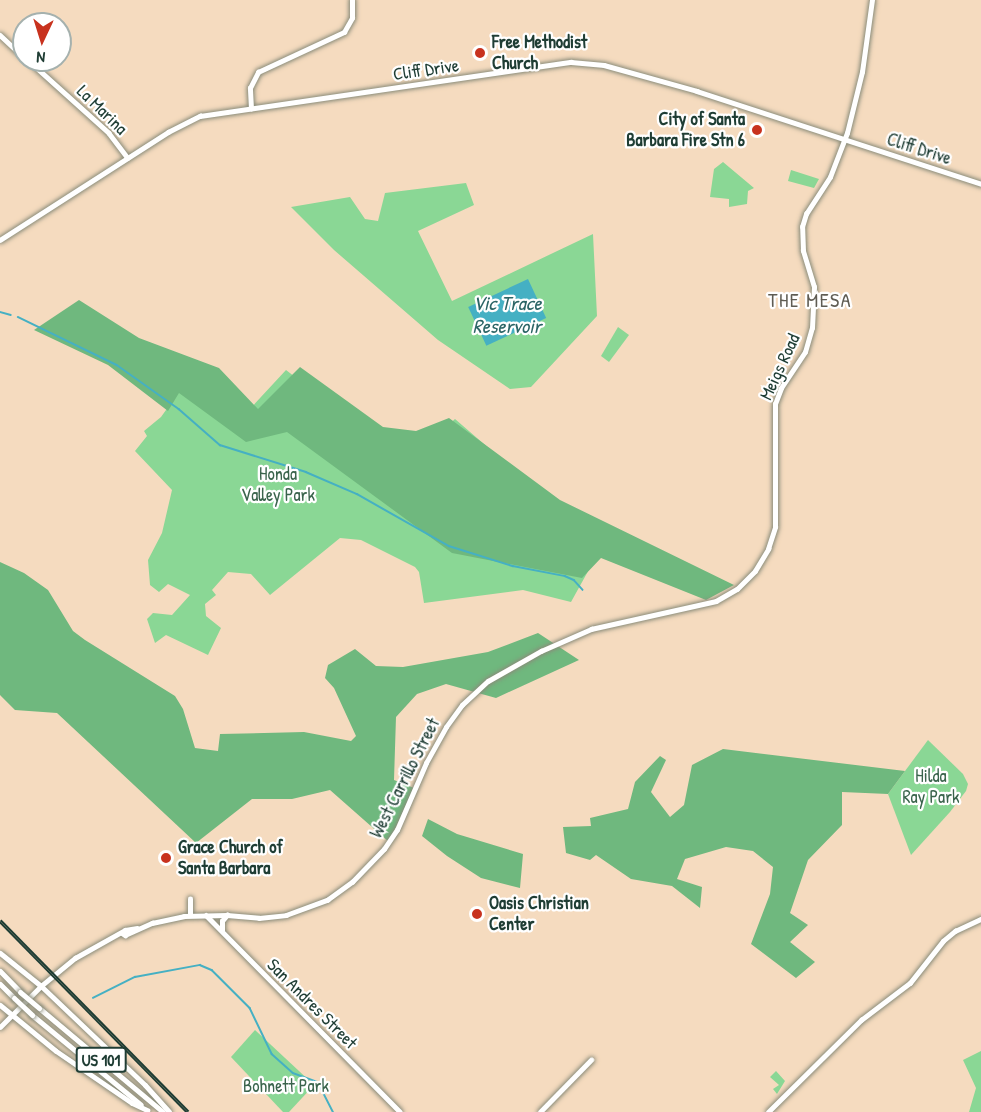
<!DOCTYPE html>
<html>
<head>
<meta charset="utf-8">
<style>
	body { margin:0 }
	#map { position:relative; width:981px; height:1112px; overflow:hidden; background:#f5dbbf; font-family:"Patrick Hand",sans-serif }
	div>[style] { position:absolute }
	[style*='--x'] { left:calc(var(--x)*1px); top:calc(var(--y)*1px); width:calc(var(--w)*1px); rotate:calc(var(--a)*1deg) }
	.green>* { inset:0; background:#8ad795 }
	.forest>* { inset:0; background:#6fb87e }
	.water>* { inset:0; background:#45b0c3; transform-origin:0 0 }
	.stream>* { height:1.5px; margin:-0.75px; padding:0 0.75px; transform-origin:0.75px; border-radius:0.75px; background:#45b0c3 }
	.roads { filter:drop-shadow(0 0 2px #8a8c7a) drop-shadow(0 0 2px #8a8c7a) }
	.secondary>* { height:4.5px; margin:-2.25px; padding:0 2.25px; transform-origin:2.25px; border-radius:2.25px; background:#fff }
	.highway>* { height:5px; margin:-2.5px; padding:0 2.5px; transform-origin:2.5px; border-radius:2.5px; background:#fff }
	.rail>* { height:4px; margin-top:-2px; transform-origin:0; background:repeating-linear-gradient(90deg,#fff 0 4.5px,#1f3d34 0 9px); box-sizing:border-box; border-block:2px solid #1f3d34 }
	.bridges { filter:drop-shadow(0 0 2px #8a8c7a) drop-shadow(0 0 2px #8a8c7a) }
	.highway-bridge>* { height:5px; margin:-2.5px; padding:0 2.5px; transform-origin:2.5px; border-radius:2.5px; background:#fff }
	.dots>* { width:16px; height:16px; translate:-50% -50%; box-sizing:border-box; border:3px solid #fff; border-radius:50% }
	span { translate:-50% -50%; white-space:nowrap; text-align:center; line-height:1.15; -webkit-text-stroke:4.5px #fff; paint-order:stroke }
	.shield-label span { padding:2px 4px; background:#fff; border:2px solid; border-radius:4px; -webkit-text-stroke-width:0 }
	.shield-label { font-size:16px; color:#1f3d34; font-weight:700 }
	.poi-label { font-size:18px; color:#1f3d34; font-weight:700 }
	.left { translate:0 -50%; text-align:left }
	.right { translate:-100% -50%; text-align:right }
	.street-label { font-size:18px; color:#1f3d34 }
	.park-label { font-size:18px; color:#3a644c }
	.neighbourhood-label { font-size:20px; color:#5f5c53; letter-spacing:1.5px }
	.water-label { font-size:20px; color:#2c6566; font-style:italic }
	.north { position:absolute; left:12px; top:12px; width:60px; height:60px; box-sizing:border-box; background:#fff; border:2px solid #a5b1ae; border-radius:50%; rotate:184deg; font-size:16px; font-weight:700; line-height:24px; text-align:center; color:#1f3d34 }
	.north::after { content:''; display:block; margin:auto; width:21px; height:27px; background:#c8321e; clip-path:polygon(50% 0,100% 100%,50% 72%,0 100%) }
</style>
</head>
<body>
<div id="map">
	<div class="green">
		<div style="clip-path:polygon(723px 162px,754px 188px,748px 191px,747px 204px,729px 207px,729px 199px,710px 197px,714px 169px)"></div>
		<div style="clip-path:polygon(791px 170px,819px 179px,814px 188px,788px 181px)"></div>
		<div style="clip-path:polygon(466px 183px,474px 205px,418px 231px,452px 301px,593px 234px,597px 316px,531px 387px,510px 389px,438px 340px,334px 250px,291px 207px,350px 197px,365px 219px,378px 221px,385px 193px)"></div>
		<div style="clip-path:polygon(618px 327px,629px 335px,609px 362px,601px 356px)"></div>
		<div style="clip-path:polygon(149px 342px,249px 410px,286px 370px,406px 463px,455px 419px,602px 546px,571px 602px,523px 590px,424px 603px,419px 572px,415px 567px,361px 540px,340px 538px,270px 595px,251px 574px,228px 572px,212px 590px,216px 595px,205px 604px,206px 616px,221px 628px,208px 655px,166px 635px,155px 643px,147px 619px,153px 613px,172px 615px,190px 595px,168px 584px,159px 592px,150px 585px,148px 560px,162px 533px,172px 490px,135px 451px,147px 436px,144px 431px,161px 417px,171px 403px)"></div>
		<div style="clip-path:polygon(928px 740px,963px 774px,968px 784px,966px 791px,950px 812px,911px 855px,888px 794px)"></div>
		<div style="clip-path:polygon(255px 1030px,314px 1085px,289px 1112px,283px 1112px,231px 1057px)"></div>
		<div style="clip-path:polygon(981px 1051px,981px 1112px,969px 1112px,976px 1088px,963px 1060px)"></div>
		<div style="clip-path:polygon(776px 1071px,785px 1081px,777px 1094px,773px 1089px,779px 1085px,770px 1077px)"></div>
	</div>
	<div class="forest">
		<div style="clip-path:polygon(79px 300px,139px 338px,219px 368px,258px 409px,300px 367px,383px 427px,416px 431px,449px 418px,560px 500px,734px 585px,706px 600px,601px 558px,582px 578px,452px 553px,287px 432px,246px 442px,179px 393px,168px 411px,108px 365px,34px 330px)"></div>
		<div style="clip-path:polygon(0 562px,24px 573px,48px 590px,73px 631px,85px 640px,175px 696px,183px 709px,195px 748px,218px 751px,220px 734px,304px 732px,351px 741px,356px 736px,334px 688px,325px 678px,328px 665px,355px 649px,376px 666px,403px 667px,488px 652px,538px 633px,579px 660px,496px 698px,446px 684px,417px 694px,396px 717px,394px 780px,414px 788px,389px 842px,330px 790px,292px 799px,252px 799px,196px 843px,57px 713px,15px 710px,0 695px)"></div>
		<div style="clip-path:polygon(723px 749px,905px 771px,888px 794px,842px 792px,842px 825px,808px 860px,790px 913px,808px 925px,790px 942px,815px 962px,796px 978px,751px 944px,770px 894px,773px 867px,753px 851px,726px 847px,685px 859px,677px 879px,702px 887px,700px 908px,672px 886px,631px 879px,596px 855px,590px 860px,566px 853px,563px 827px,591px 826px,590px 818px,628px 809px,635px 782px,660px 756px,666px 760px,651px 792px,670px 817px,684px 805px,692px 765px)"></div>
		<div style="clip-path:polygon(428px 819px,457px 834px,523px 854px,520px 888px,481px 878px,447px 856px,422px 836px)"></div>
	</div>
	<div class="water">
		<div style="left:528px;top:279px;width:43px;height:66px;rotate:65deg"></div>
	</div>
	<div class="stream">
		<div style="--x:0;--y:312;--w:11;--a:15"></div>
		<div style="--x:18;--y:317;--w:110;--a:25.9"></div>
		<div style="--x:117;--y:365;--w:76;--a:35.4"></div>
		<div style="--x:179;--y:409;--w:55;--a:41.3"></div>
		<div style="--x:220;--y:445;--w:90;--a:17.4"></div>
		<div style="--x:306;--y:472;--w:56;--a:23.3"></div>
		<div style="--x:357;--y:494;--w:106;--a:29.5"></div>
		<div style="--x:449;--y:546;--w:67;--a:17.4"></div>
		<div style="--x:513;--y:566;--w:53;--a:10.9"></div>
		<div style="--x:565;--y:576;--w:10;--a:24"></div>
		<div style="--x:574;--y:580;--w:13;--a:48"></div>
		<div style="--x:93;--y:998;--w:47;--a:-26.6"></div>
		<div style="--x:135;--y:977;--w:66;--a:-10.5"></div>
		<div style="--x:200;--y:965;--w:13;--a:23"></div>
		<div style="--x:212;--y:970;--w:54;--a:45"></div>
		<div style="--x:250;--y:1008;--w:51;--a:64.4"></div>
		<div style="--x:272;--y:1054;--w:28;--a:42"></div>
		<div style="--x:293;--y:1073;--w:27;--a:20"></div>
		<div style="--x:318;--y:1082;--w:34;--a:63"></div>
	</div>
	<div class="roads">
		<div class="secondary">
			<div style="--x:0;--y:35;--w:33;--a:43"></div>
			<div style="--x:28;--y:60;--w:109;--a:42"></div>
			<div style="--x:109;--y:133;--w:31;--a:53"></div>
			<div style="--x:251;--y:109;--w:21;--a:-93"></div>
			<div style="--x:250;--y:88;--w:18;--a:-63"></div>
			<div style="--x:258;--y:72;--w:95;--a:-24.9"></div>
			<div style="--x:344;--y:32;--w:16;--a:-60"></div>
			<div style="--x:352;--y:18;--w:18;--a:-90"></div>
			<div style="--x:0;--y:240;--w:200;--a:-32.7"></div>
			<div style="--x:168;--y:132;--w:36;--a:-27"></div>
			<div style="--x:200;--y:116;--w:375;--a:-8.3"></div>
			<div style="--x:571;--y:62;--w:33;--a:5"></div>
			<div style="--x:604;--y:65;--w:97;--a:15.6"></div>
			<div style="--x:697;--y:91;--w:299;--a:18.1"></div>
			<div style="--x:190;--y:915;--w:16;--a:-90"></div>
			<div style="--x:206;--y:915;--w:276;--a:45.4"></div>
			<div style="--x:222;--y:930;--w:9;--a:-90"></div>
			<div style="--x:222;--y:921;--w:8;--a:-50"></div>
			<div style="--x:122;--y:933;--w:4;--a:34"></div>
			<div style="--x:125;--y:935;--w:30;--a:-24"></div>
			<div style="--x:152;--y:923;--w:33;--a:-12"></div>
			<div style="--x:184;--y:916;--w:43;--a:-1.3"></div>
			<div style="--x:227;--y:915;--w:32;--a:5"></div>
			<div style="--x:259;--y:918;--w:27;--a:-6"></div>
			<div style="--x:286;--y:915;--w:44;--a:-20.1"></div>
			<div style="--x:327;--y:900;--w:31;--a:-36"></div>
			<div style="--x:352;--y:882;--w:46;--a:-45.9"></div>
			<div style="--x:384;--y:849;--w:23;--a:-56"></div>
			<div style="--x:397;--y:830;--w:73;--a:-66.6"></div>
			<div style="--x:426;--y:763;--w:41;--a:-60.9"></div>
			<div style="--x:446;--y:727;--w:27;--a:-54"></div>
			<div style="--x:462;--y:705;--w:35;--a:-43"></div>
			<div style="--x:488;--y:681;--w:61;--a:-29.5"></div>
			<div style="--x:541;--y:651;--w:55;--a:-23.7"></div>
			<div style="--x:591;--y:629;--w:128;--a:-12.6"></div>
			<div style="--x:716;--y:601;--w:24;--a:-30"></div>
			<div style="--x:737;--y:589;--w:25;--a:-45"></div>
			<div style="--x:755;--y:571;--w:26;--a:-59"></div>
			<div style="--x:768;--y:549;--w:23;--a:-72"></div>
			<div style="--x:775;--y:527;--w:123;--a:-90"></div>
			<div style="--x:775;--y:404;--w:17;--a:-69"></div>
			<div style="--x:781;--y:388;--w:43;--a:-56.3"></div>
			<div style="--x:805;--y:352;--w:25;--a:-74"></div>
			<div style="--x:812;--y:328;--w:41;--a:-87.2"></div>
			<div style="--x:814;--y:287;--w:38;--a:-107"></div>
			<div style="--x:803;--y:251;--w:24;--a:-92"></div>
			<div style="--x:802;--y:227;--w:14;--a:-73"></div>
			<div style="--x:806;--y:214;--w:44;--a:-57"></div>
			<div style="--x:830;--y:177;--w:47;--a:-68.9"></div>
			<div style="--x:847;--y:133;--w:63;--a:-76.2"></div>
			<div style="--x:862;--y:72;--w:73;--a:-82.1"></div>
			<div style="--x:0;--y:1027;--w:58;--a:-45"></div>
			<div style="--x:41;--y:986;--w:44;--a:-39.5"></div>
			<div style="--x:75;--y:958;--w:57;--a:-29.2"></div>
			<div style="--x:125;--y:930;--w:12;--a:-9"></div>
			<div style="--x:540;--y:1112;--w:73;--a:-45.6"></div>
			<div style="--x:768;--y:1112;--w:131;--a:-44.7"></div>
			<div style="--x:861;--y:1020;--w:61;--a:-37.1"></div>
			<div style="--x:910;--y:983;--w:53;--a:-51.8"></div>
			<div style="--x:943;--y:941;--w:16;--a:-40"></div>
			<div style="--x:955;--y:931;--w:29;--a:-25"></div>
		</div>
		<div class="highway">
			<div style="--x:0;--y:953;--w:53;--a:38.8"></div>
			<div style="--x:41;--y:986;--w:144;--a:43.6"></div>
			<div style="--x:145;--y:1085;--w:36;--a:48"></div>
			<div style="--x:0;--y:971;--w:29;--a:46"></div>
			<div style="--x:0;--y:984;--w:20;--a:45"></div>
			<div style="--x:0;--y:1005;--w:72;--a:39.4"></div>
			<div style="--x:56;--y:1051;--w:92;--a:34.4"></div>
			<div style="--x:132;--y:1103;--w:17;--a:25"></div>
			<div style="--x:39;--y:1008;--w:162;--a:40"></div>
			<div style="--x:32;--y:1015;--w:141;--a:39.5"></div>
		</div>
	</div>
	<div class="rail">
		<div style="--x:0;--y:921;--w:268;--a:45.5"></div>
	</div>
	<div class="bridges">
		<div class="highway-bridge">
			<div style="--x:20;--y:992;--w:25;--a:40"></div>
			<div style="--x:14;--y:998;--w:25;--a:43"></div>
		</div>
	</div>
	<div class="dots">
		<div style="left:480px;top:53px;background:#c8321e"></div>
		<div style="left:757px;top:130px;background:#c8321e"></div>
		<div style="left:166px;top:858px;background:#c8321e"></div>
		<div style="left:477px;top:914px;background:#c8321e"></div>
	</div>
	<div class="shield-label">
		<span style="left:101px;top:1060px">US 101</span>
	</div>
	<div class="poi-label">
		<span class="left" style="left:492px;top:53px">Free Methodist<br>Church</span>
		<span class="right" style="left:745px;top:130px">City of Santa<br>Barbara Fire Stn 6</span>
		<span class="left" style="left:178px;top:858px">Grace Church of<br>Santa Barbara</span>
		<span class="left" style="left:489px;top:914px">Oasis Christian<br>Center</span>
	</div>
	<div class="street-label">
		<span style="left:426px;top:70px;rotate:-8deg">Cliff Drive</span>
		<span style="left:102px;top:110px;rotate:44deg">La Marina</span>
		<span style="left:919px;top:149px;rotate:18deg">Cliff Drive</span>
		<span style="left:780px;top:367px;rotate:-65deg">Meigs Road</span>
		<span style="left:405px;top:778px;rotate:-63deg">West Carrillo Street</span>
		<span style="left:312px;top:1004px;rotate:45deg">San Andres Street</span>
	</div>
	<div class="park-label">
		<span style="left:278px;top:485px">Honda<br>Valley Park</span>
		<span style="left:931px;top:787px">Hilda<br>Ray Park</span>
		<span style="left:286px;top:1086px">Bohnett Park</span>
	</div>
	<div class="neighbourhood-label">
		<span style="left:810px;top:299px">THE MESA</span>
	</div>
	<div class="water-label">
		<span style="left:507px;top:314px">Vic Trace<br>Reservoir</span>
	</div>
	<div class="north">N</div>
</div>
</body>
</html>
